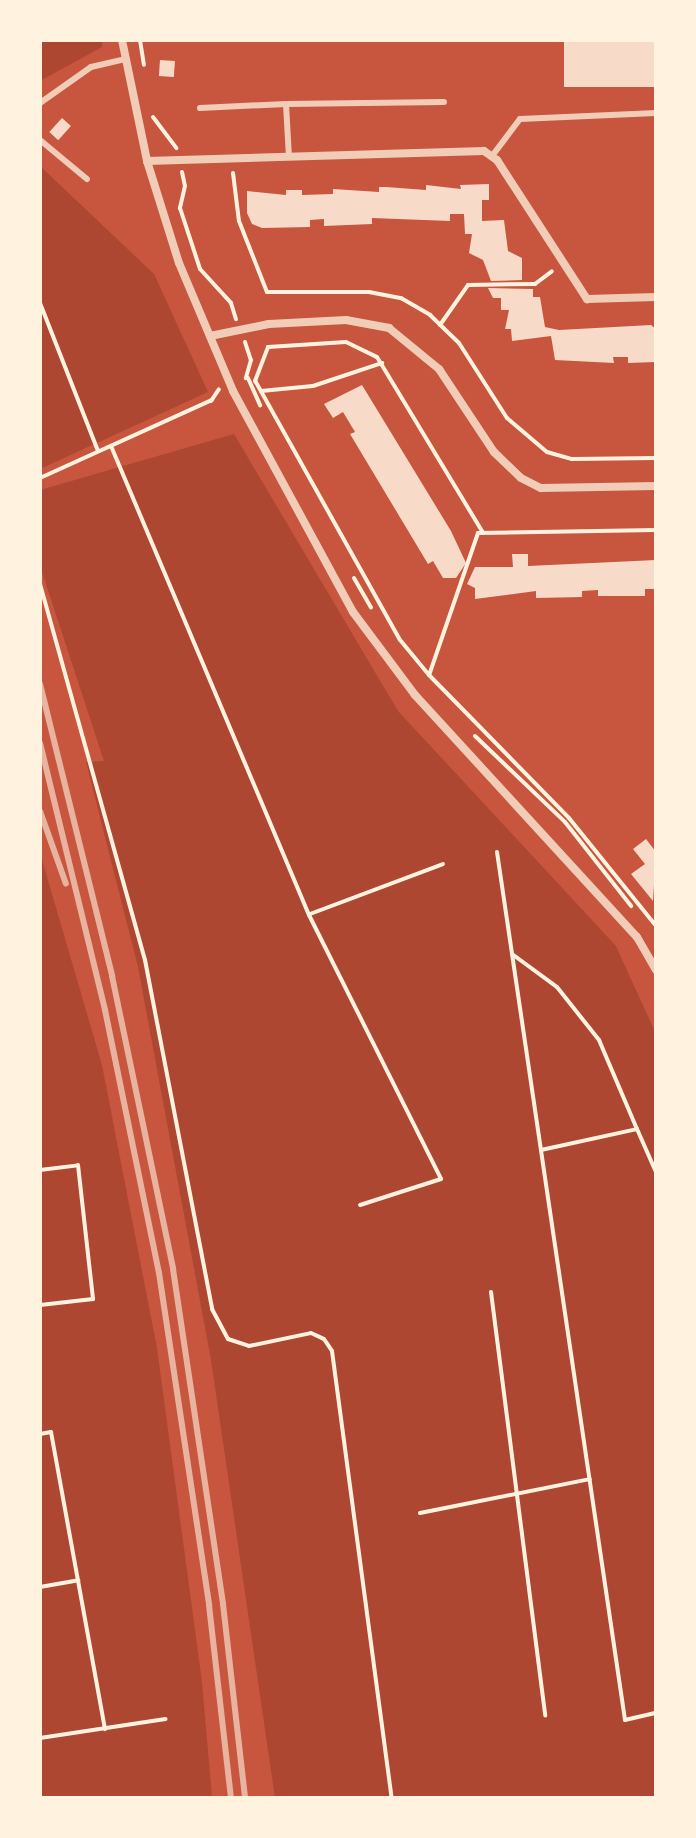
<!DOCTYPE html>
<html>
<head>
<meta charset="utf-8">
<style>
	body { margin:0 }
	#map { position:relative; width:696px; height:1838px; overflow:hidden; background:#c8553d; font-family:"Titillium Web",sans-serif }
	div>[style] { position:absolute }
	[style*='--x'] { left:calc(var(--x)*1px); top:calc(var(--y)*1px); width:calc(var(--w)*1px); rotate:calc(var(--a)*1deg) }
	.green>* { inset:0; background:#ae4732 }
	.building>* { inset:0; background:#f7dbc8; transform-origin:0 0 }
	.path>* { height:4px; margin:-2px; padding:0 2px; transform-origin:2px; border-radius:2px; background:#fff3e0 }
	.service>* { height:6px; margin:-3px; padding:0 3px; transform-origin:3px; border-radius:3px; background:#f1ccb7 }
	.minor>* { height:8px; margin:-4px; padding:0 4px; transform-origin:4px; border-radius:4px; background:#f1ccb7 }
	.rail>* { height:6px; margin:-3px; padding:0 3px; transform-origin:3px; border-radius:3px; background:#e9b49f }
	span { translate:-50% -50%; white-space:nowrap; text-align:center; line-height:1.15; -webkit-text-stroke:6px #fff3e0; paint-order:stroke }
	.frame { position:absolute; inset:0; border:42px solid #fff3e0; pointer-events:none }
</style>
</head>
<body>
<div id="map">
	<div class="green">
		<div style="clip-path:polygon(40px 40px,102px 40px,102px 47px,40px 81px)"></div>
		<div style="clip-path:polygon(40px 166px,154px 274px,208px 392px,40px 469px)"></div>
		<div style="clip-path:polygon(234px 434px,398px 711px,616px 946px,656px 1034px,656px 1798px,275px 1798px,211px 1360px,138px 967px,86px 762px,104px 761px,40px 566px,40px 490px)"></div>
		<div style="clip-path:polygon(40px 853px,102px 1065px,157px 1348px,202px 1682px,212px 1797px,40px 1798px)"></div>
	</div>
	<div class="building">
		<div style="left:564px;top:40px;width:92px;height:47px"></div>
		<div style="left:160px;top:60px;width:15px;height:16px;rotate:4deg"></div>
		<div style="left:62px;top:118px;width:12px;height:19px;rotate:42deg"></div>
		<div style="clip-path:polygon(489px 184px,489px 200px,482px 200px,482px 221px,504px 220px,508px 251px,522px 258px,522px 280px,491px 281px,483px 260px,469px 253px,472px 234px,465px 234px,464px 214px,450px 214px,450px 221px,372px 218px,372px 224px,324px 226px,324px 219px,310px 220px,310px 227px,262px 228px,252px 224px,247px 213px,247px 191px,286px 195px,286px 190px,302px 190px,302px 195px,333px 194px,333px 189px,379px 192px,379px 187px,386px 187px,426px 190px,426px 185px,461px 189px,460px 185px)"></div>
		<div style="clip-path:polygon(488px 288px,533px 289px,533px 297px,540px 297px,545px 327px,559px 330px,651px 325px,656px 329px,656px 362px,628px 363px,628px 357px,613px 357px,614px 363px,555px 360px,551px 336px,512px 341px,511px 329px,505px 329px,509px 310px,501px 310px,501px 298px,493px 298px)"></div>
		<div style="clip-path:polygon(362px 385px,451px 531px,466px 563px,456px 578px,443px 578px,433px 561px,428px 564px,350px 434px,355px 432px,343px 412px,333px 418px,324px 404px)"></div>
		<div style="clip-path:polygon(512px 554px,528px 554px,528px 566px,656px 560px,656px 589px,645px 589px,645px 596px,598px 596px,598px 590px,582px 591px,582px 597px,536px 598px,536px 591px,475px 599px,475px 588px,467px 584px,475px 567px,513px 567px)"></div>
		<div style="clip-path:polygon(646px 839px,656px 852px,653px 901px,631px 874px,645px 864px,633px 849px)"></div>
	</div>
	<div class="path">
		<div style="--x:140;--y:40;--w:25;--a:81"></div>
		<div style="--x:153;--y:117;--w:39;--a:53"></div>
		<div style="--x:182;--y:172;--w:14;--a:78"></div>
		<div style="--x:185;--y:186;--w:23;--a:103"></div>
		<div style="--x:180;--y:208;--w:64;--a:71.8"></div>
		<div style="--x:200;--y:269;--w:46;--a:47.6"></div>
		<div style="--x:231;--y:303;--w:17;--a:73"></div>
		<div style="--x:233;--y:173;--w:48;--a:82.9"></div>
		<div style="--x:239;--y:221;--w:76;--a:68.5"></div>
		<div style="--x:267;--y:292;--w:102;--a:0"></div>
		<div style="--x:369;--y:292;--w:33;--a:11"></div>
		<div style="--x:401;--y:298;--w:34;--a:30"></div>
		<div style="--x:430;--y:315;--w:40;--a:44"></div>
		<div style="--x:459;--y:343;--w:89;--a:57.4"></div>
		<div style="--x:507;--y:418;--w:52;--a:40.4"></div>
		<div style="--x:547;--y:452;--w:26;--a:16"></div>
		<div style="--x:572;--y:459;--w:84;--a:-0.7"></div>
		<div style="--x:40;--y:303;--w:159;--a:68.6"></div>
		<div style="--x:440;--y:325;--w:49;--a:-55"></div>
		<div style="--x:468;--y:285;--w:67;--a:-0.9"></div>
		<div style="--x:535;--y:284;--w:21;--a:-37"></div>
		<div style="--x:245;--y:342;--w:19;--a:72"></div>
		<div style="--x:251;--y:360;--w:19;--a:106"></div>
		<div style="--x:248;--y:378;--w:30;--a:66"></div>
		<div style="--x:261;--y:391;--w:52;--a:-5.5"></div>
		<div style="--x:313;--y:386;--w:73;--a:-18.4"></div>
		<div style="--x:211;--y:401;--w:14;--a:-56"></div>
		<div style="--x:111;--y:446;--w:509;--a:67.11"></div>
		<div style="--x:309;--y:915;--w:295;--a:63.4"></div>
		<div style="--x:441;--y:1179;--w:85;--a:162.2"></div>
		<div style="--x:40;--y:478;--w:189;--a:-24.4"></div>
		<div style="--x:656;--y:530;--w:178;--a:179"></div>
		<div style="--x:478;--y:533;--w:150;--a:109"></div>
		<div style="--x:429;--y:675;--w:200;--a:45.6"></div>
		<div style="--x:569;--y:818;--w:139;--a:51.1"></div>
		<div style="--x:354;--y:578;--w:34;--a:60"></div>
		<div style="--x:40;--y:584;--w:390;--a:74.4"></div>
		<div style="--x:145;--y:960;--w:355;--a:79.1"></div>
		<div style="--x:212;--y:1309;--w:34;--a:62"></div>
		<div style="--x:228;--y:1339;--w:22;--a:18"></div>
		<div style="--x:249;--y:1346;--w:63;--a:-11.8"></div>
		<div style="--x:311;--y:1333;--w:14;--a:25"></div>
		<div style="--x:324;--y:1339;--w:14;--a:56"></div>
		<div style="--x:332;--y:1351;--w:451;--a:82.4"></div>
		<div style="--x:429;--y:675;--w:45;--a:-129.6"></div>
		<div style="--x:400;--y:640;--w:297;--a:-119.2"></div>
		<div style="--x:255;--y:381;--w:36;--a:-69"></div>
		<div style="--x:268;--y:347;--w:78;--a:-3.7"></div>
		<div style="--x:346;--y:342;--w:34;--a:26"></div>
		<div style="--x:377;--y:357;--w:205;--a:58.9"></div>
		<div style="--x:475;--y:736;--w:124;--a:43.7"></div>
		<div style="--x:565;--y:822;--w:107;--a:51.8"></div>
		<div style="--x:497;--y:852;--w:877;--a:81.61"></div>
		<div style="--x:625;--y:1720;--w:32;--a:-13"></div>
		<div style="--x:310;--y:914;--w:142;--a:-20.6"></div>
		<div style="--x:512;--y:954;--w:56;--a:36.3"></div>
		<div style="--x:557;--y:987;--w:68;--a:51.6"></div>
		<div style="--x:599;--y:1040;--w:97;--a:66.9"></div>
		<div style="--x:541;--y:1150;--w:98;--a:-12.3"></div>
		<div style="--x:637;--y:1129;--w:47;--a:66.2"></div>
		<div style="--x:40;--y:1170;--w:38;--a:-7"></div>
		<div style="--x:78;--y:1165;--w:135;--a:83.6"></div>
		<div style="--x:93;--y:1299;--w:53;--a:173.5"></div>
		<div style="--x:491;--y:1292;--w:427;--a:82.7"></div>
		<div style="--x:40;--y:1434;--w:11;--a:-10"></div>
		<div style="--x:51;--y:1432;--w:302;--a:79.7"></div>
		<div style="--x:420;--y:1513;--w:173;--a:-11.3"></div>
		<div style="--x:40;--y:1587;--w:39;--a:-10"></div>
		<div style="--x:40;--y:1738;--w:127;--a:-8.6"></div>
	</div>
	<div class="service">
		<div style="--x:40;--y:103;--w:62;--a:-35.2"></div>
		<div style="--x:91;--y:67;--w:36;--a:-13"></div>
		<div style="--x:286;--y:104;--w:158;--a:-0.7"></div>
		<div style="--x:200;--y:108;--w:86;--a:-2.7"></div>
		<div style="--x:286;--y:104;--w:53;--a:86.8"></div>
		<div style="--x:40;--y:140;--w:61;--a:39.7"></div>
		<div style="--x:492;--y:156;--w:46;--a:-52.9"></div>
		<div style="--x:520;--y:119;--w:136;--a:-2.5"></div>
	</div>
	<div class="minor">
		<div style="--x:122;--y:40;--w:124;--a:78.3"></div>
		<div style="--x:147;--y:161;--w:107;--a:72.6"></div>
		<div style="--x:179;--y:263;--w:139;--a:67.1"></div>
		<div style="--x:233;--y:391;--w:251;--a:61.5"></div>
		<div style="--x:353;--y:612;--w:104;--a:53.2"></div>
		<div style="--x:415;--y:695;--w:328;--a:47.5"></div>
		<div style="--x:637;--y:937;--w:38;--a:60"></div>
		<div style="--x:147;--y:161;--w:337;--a:-1.7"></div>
		<div style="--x:484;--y:151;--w:16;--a:35"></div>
		<div style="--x:497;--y:160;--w:166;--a:57.1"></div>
		<div style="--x:587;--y:299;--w:69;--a:-1.7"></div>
		<div style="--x:210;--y:336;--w:60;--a:-11.5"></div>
		<div style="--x:269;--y:324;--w:77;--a:-3"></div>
		<div style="--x:346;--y:320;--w:44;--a:10.5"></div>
		<div style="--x:389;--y:328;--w:65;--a:39.4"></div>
		<div style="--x:439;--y:369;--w:100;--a:56.5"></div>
		<div style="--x:494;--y:452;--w:37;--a:44"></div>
		<div style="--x:521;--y:478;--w:22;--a:27"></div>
		<div style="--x:541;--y:488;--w:115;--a:-1"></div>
	</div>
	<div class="rail">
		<div style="--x:40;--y:684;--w:301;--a:76.1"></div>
		<div style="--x:112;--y:976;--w:299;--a:78.2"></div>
		<div style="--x:173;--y:1269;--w:339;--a:81.5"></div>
		<div style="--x:223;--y:1604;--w:195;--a:83.5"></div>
		<div style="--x:40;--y:743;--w:275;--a:76.3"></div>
		<div style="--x:105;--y:1010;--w:268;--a:78.4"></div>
		<div style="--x:159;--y:1273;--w:336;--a:81.4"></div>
		<div style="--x:209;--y:1605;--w:194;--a:83.5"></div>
		<div style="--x:40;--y:811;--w:77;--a:70.4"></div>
	</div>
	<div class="frame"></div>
</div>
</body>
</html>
